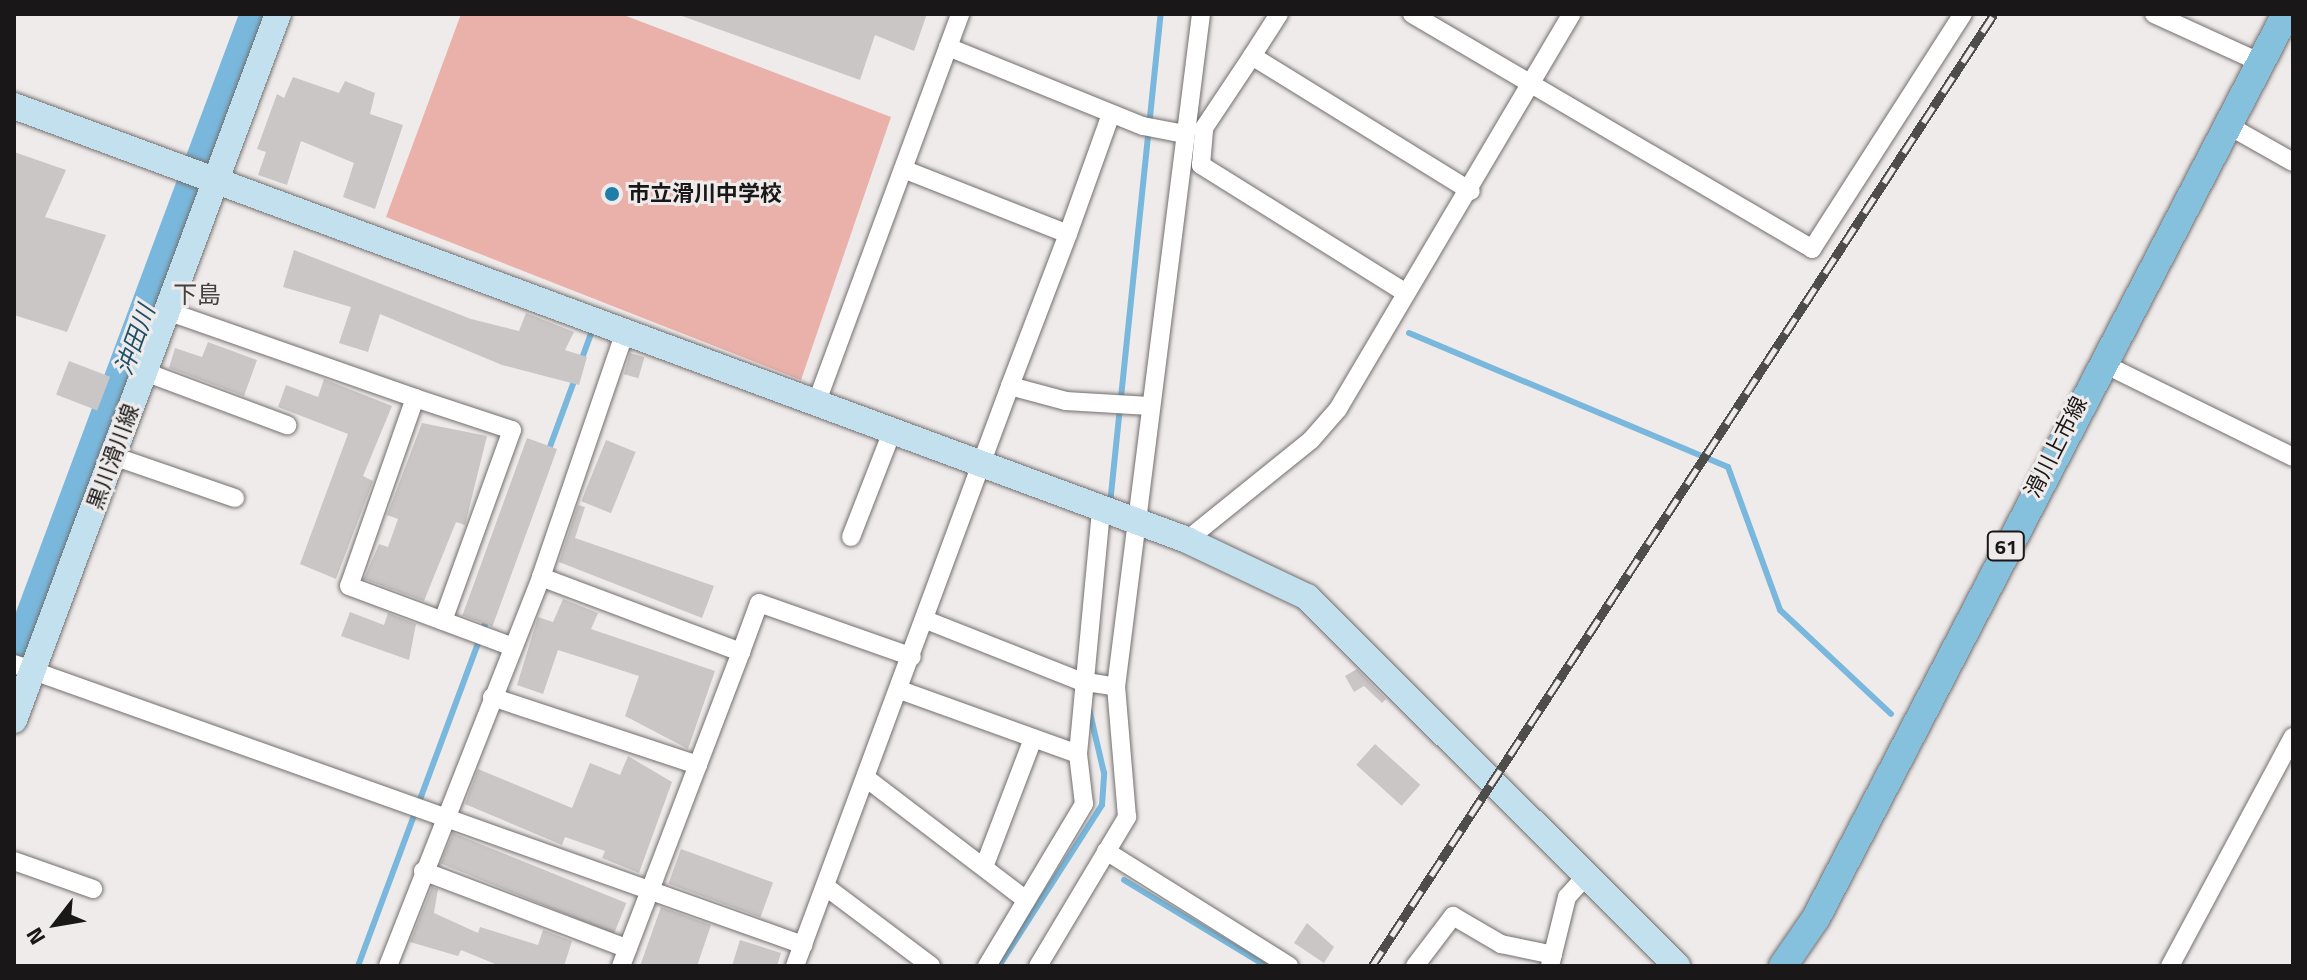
<!DOCTYPE html>
<html>
<head>
<meta charset="utf-8">
<style>
	body { margin:0 }
	#map { position:relative; width:2307px; height:980px; overflow:hidden; background:#f0ebeb; font-family:"Titillium Web","Noto Sans JP",sans-serif }
	div>[style] { position:absolute }
	[style*='--x'] { left:calc(var(--x)*1px); top:calc(var(--y)*1px); width:calc(var(--w)*1px); rotate:calc(var(--a)*1deg) }
	.green>* { inset:0; background:#e9b1aa }
	.stream>* { height:6px; margin:-3px; padding:0 3px; transform-origin:3px; border-radius:3px; background:#79b8dc }
	.river>* { height:34px; margin:-17px; padding:0 17px; transform-origin:17px; border-radius:17px; background:#79b8dc }
	.building>* { inset:0; background:#cac6c5; transform-origin:0 0 }
	.roads { filter:drop-shadow(0 0 2px #736f6e) drop-shadow(0 0 2px #736f6e) }
	.street>* { height:18px; margin:-9px; padding:0 9px; transform-origin:9px; border-radius:9px; background:#fff }
	.secondary>* { height:26px; margin:-13px; padding:0 13px; transform-origin:13px; border-radius:13px; background:#c2e0ee }
	.primary>* { height:28px; margin:-14px; padding:0 14px; transform-origin:14px; border-radius:14px; background:#85c0dd }
	.rail>* { height:9px; margin-top:-4.5px; transform-origin:0; background:repeating-linear-gradient(90deg,#f0ebeb 0 18px,#4f4c4c 0 36px); box-sizing:border-box; border-block:2px solid #4f4c4c }
	.dots>* { width:22px; height:22px; translate:-50% -50%; box-sizing:border-box; border:4px solid #f0ebeb; border-radius:50% }
	span { translate:-50% -50%; white-space:nowrap; text-align:center; line-height:1.15; -webkit-text-stroke:6px #f0ebeb; paint-order:stroke }
	.shield-label span { padding:2px 6px; background:#f0ebeb; border:2px solid; border-radius:6px; -webkit-text-stroke-width:0 }
	.shield-label { font-size:20px; color:#191717; font-weight:700 }
	.poi-label { font-size:22px; color:#191717; font-weight:700 }
	.left { translate:0 -50%; text-align:left }
	.street-label { font-size:22px; color:#191717 }
	.neighbourhood-label { font-size:24px; color:#423f3f }
	.water-label { font-size:24px; color:#1e4f69; font-style:italic }
	.frame { position:absolute; inset:0; border:16px solid #191717; pointer-events:none }
	.north { position:absolute; left:16px; top:884px; width:80px; height:80px; -webkit-text-stroke:6px #f0ebeb; paint-order:stroke; rotate:239deg; font-size:22px; font-weight:700; line-height:32px; text-align:center; color:#191717 }
	.north::after { content:''; display:block; margin:auto; width:28px; height:36px; background:#191717; clip-path:polygon(50% 0,100% 100%,50% 72%,0 100%) }
</style>
</head>
<body>
<div id="map">
	<div class="green">
		<div style="clip-path:polygon(461px 14px,621px 14px,891px 117px,801px 380px,386px 217px)"></div>
	</div>
	<div class="stream">
		<div style="--x:1409;--y:333;--w:346;--a:22.8"></div>
		<div style="--x:1728;--y:467;--w:152;--a:70"></div>
		<div style="--x:1780;--y:610;--w:152;--a:43.1"></div>
		<div style="--x:581;--y:361;--w:32;--a:-70"></div>
		<div style="--x:548;--y:452;--w:81;--a:-69.8"></div>
		<div style="--x:1110;--y:504;--w:493;--a:-84.1"></div>
		<div style="--x:1124;--y:880;--w:166;--a:31.2"></div>
		<div style="--x:358;--y:966;--w:373;--a:-69.6"></div>
		<div style="--x:999;--y:966;--w:191;--a:-57.4"></div>
		<div style="--x:1102;--y:805;--w:32;--a:-86"></div>
		<div style="--x:1104;--y:773;--w:66;--a:-103.2"></div>
	</div>
	<div class="river">
		<div style="--x:14;--y:666;--w:696;--a:-69.56"></div>
	</div>
	<div class="building">
		<div style="clip-path:polygon(927px 14px,914px 51px,875px 35px,860px 80px,682px 16px)"></div>
		<div style="clip-path:polygon(293px 77px,339px 93px,345px 81px,375px 93px,370px 114px,403px 125px,375px 209px,343px 197px,354px 163px,301px 141px,287px 185px,258px 175px,266px 152px,257px 149px,277px 94px,284px 98px)"></div>
		<div style="clip-path:polygon(14px 152px,66px 170px,45px 217px,106px 235px,67px 332px,14px 315px)"></div>
		<div style="clip-path:polygon(294px 250px,471px 319px,519px 331px,526px 313px,574px 332px,565px 350px,587px 357px,579px 385px,502px 365px,380px 314px,368px 352px,339px 343px,351px 307px,283px 287px)"></div>
		<div style="clip-path:polygon(208px 342px,257px 360px,244px 396px,169px 368px,175px 348px,202px 357px)"></div>
		<div style="left:630px;top:353px;width:15px;height:22px;rotate:16deg"></div>
		<div style="left:69px;top:361px;width:44px;height:36px;rotate:21deg"></div>
		<div style="clip-path:polygon(324px 379px,392px 406px,363px 476px,373px 481px,336px 579px,300px 564px,348px 434px,278px 407px,286px 385px,318px 397px)"></div>
		<div style="clip-path:polygon(422px 423px,487px 436px,465px 525px,456px 522px,424px 601px,364px 579px,379px 544px,388px 547px,398px 519px,387px 515px)"></div>
		<div style="left:527px;top:438px;width:32px;height:189px;rotate:20deg"></div>
		<div style="left:606px;top:440px;width:32px;height:66px;rotate:22deg"></div>
		<div style="clip-path:polygon(578px 505px,585px 507px,575px 538px,714px 586px,702px 618px,559px 562px)"></div>
		<div style="clip-path:polygon(563px 599px,598px 613px,591px 629px,715px 671px,688px 749px,625px 716px,639px 676px,558px 650px,543px 694px,517px 685px,538px 617px,553px 622px)"></div>
		<div style="clip-path:polygon(350px 612px,384px 625px,388px 613px,416px 624px,409px 660px,341px 636px)"></div>
		<div style="clip-path:polygon(1357px 669px,1386px 699px,1382px 703px,1364px 686px,1354px 692px,1345px 676px)"></div>
		<div style="left:1375px;top:744px;width:61px;height:28px;rotate:42deg"></div>
		<div style="clip-path:polygon(628px 756px,672px 782px,639px 873px,602px 858px,605px 851px,565px 837px,562px 845px,465px 804px,478px 769px,572px 808px,590px 763px,620px 775px)"></div>
		<div style="left:453px;top:833px;width:187px;height:33px;rotate:22deg"></div>
		<div style="left:681px;top:849px;width:98px;height:37px;rotate:20deg"></div>
		<div style="clip-path:polygon(432px 887px,438px 889px,434px 913px,478px 933px,480px 927px,538px 945px,543px 930px,572px 941px,564px 966px,500px 966px,461px 950px,458px 956px,410px 942px)"></div>
		<div style="clip-path:polygon(661px 907px,711px 925px,697px 966px,640px 966px)"></div>
		<div style="clip-path:polygon(1307px 923px,1334px 947px,1324px 963px,1294px 943px)"></div>
		<div style="clip-path:polygon(740px 940px,781px 953px,777px 966px,732px 966px)"></div>
	</div>
	<div class="roads">
		<div class="street">
			<div style="--x:1412;--y:14;--w:464;--a:30.4"></div>
			<div style="--x:1812;--y:249;--w:279;--a:-57.3"></div>
			<div style="--x:2154;--y:14;--w:113;--a:24.5"></div>
			<div style="--x:948;--y:47;--w:210;--a:22.1"></div>
			<div style="--x:1143;--y:126;--w:43;--a:10.8"></div>
			<div style="--x:1252;--y:56;--w:50;--a:-57.3"></div>
			<div style="--x:2224;--y:123;--w:79;--a:29.5"></div>
			<div style="--x:903;--y:169;--w:177;--a:21.5"></div>
			<div style="--x:1068;--y:234;--w:127;--a:-70.3"></div>
			<div style="--x:1068;--y:234;--w:163;--a:110.9"></div>
			<div style="--x:1010;--y:386;--w:58;--a:15"></div>
			<div style="--x:1066;--y:401;--w:83;--a:3.4"></div>
			<div style="--x:1406;--y:293;--w:242;--a:-148"></div>
			<div style="--x:1201;--y:165;--w:37;--a:-85"></div>
			<div style="--x:1204;--y:128;--w:87;--a:-56.3"></div>
			<div style="--x:1252;--y:56;--w:257;--a:31.7"></div>
			<div style="--x:167;--y:311;--w:263;--a:19.3"></div>
			<div style="--x:415;--y:398;--w:199;--a:109.3"></div>
			<div style="--x:349;--y:586;--w:175;--a:20.4"></div>
			<div style="--x:2100;--y:362;--w:215;--a:26.2"></div>
			<div style="--x:145;--y:372;--w:152;--a:20.5"></div>
			<div style="--x:415;--y:398;--w:102;--a:18.3"></div>
			<div style="--x:512;--y:430;--w:203;--a:109.9"></div>
			<div style="--x:816;--y:404;--w:416;--a:-69.7"></div>
			<div style="--x:113;--y:456;--w:129;--a:19"></div>
			<div style="--x:851;--y:537;--w:113;--a:-68.7"></div>
			<div style="--x:1187;--y:540;--w:159;--a:-38.9"></div>
			<div style="--x:1311;--y:440;--w:41;--a:-48.9"></div>
			<div style="--x:1338;--y:409;--w:459;--a:-59.4"></div>
			<div style="--x:541;--y:577;--w:214;--a:20.6"></div>
			<div style="--x:741;--y:652;--w:336;--a:110.9"></div>
			<div style="--x:926;--y:620;--w:166;--a:21.6"></div>
			<div style="--x:1080;--y:681;--w:36;--a:9"></div>
			<div style="--x:741;--y:652;--w:52;--a:-69.8"></div>
			<div style="--x:759;--y:603;--w:162;--a:19.4"></div>
			<div style="--x:14;--y:664;--w:838;--a:19.6"></div>
			<div style="--x:900;--y:690;--w:189;--a:19.8"></div>
			<div style="--x:1078;--y:754;--w:50;--a:83.2"></div>
			<div style="--x:1084;--y:804;--w:189;--a:120.9"></div>
			<div style="--x:492;--y:697;--w:217;--a:18.3"></div>
			<div style="--x:1078;--y:754;--w:246;--a:-84.6"></div>
			<div style="--x:866;--y:778;--w:201;--a:37.3"></div>
			<div style="--x:1106;--y:851;--w:216;--a:32.1"></div>
			<div style="--x:14;--y:861;--w:84;--a:19.5"></div>
			<div style="--x:984;--y:867;--w:137;--a:-69.1"></div>
			<div style="--x:423;--y:871;--w:219;--a:20.8"></div>
			<div style="--x:825;--y:886;--w:133;--a:37"></div>
			<div style="--x:388;--y:966;--w:418;--a:-68.5"></div>
			<div style="--x:541;--y:577;--w:260;--a:-71.1"></div>
			<div style="--x:795;--y:966;--w:619;--a:-69.66"></div>
			<div style="--x:1038;--y:966;--w:174;--a:-59.1"></div>
			<div style="--x:1127;--y:817;--w:130;--a:-94.8"></div>
			<div style="--x:1116;--y:687;--w:678;--a:-82.8"></div>
			<div style="--x:1415;--y:966;--w:63;--a:-52.8"></div>
			<div style="--x:1453;--y:916;--w:56;--a:30.3"></div>
			<div style="--x:1501;--y:944;--w:53;--a:11.9"></div>
			<div style="--x:1550;--y:966;--w:71;--a:-76.2"></div>
			<div style="--x:1567;--y:897;--w:31;--a:-48"></div>
			<div style="--x:2170;--y:966;--w:260;--a:-61.8"></div>
		</div>
		<div class="secondary">
			<div style="--x:14;--y:106;--w:1251;--a:20.3"></div>
			<div style="--x:1187;--y:540;--w:133;--a:25.4"></div>
			<div style="--x:1307;--y:597;--w:523;--a:44.92"></div>
			<div style="--x:14;--y:720;--w:754;--a:-69.5"></div>
		</div>
		<div class="primary">
			<div style="--x:1783;--y:966;--w:58;--a:-55.5"></div>
			<div style="--x:1816;--y:918;--w:1019;--a:-62.53"></div>
		</div>
	</div>
	<div class="rail">
		<div style="--x:1372;--y:966;--w:1137;--a:-56.84"></div>
	</div>
	<div class="dots">
		<div style="left:612px;top:194px;background:#1e7da9"></div>
	</div>
	<div class="shield-label">
		<span style="left:2006px;top:546px">61</span>
	</div>
	<div class="poi-label">
		<span class="left" style="left:628px;top:194px">市立滑川中学校</span>
	</div>
	<div class="street-label">
		<span style="left:2056px;top:447px;rotate:-63deg">滑川上市線</span>
		<span style="left:113px;top:457px;rotate:-70deg">黒川滑川線</span>
	</div>
	<div class="neighbourhood-label">
		<span style="left:197px;top:295px">下島</span>
	</div>
	<div class="water-label">
		<span style="left:135px;top:340px;rotate:-70deg">沖田川</span>
	</div>
	<div class="frame"></div>
	<div class="north">N</div>
</div>
</body>
</html>
